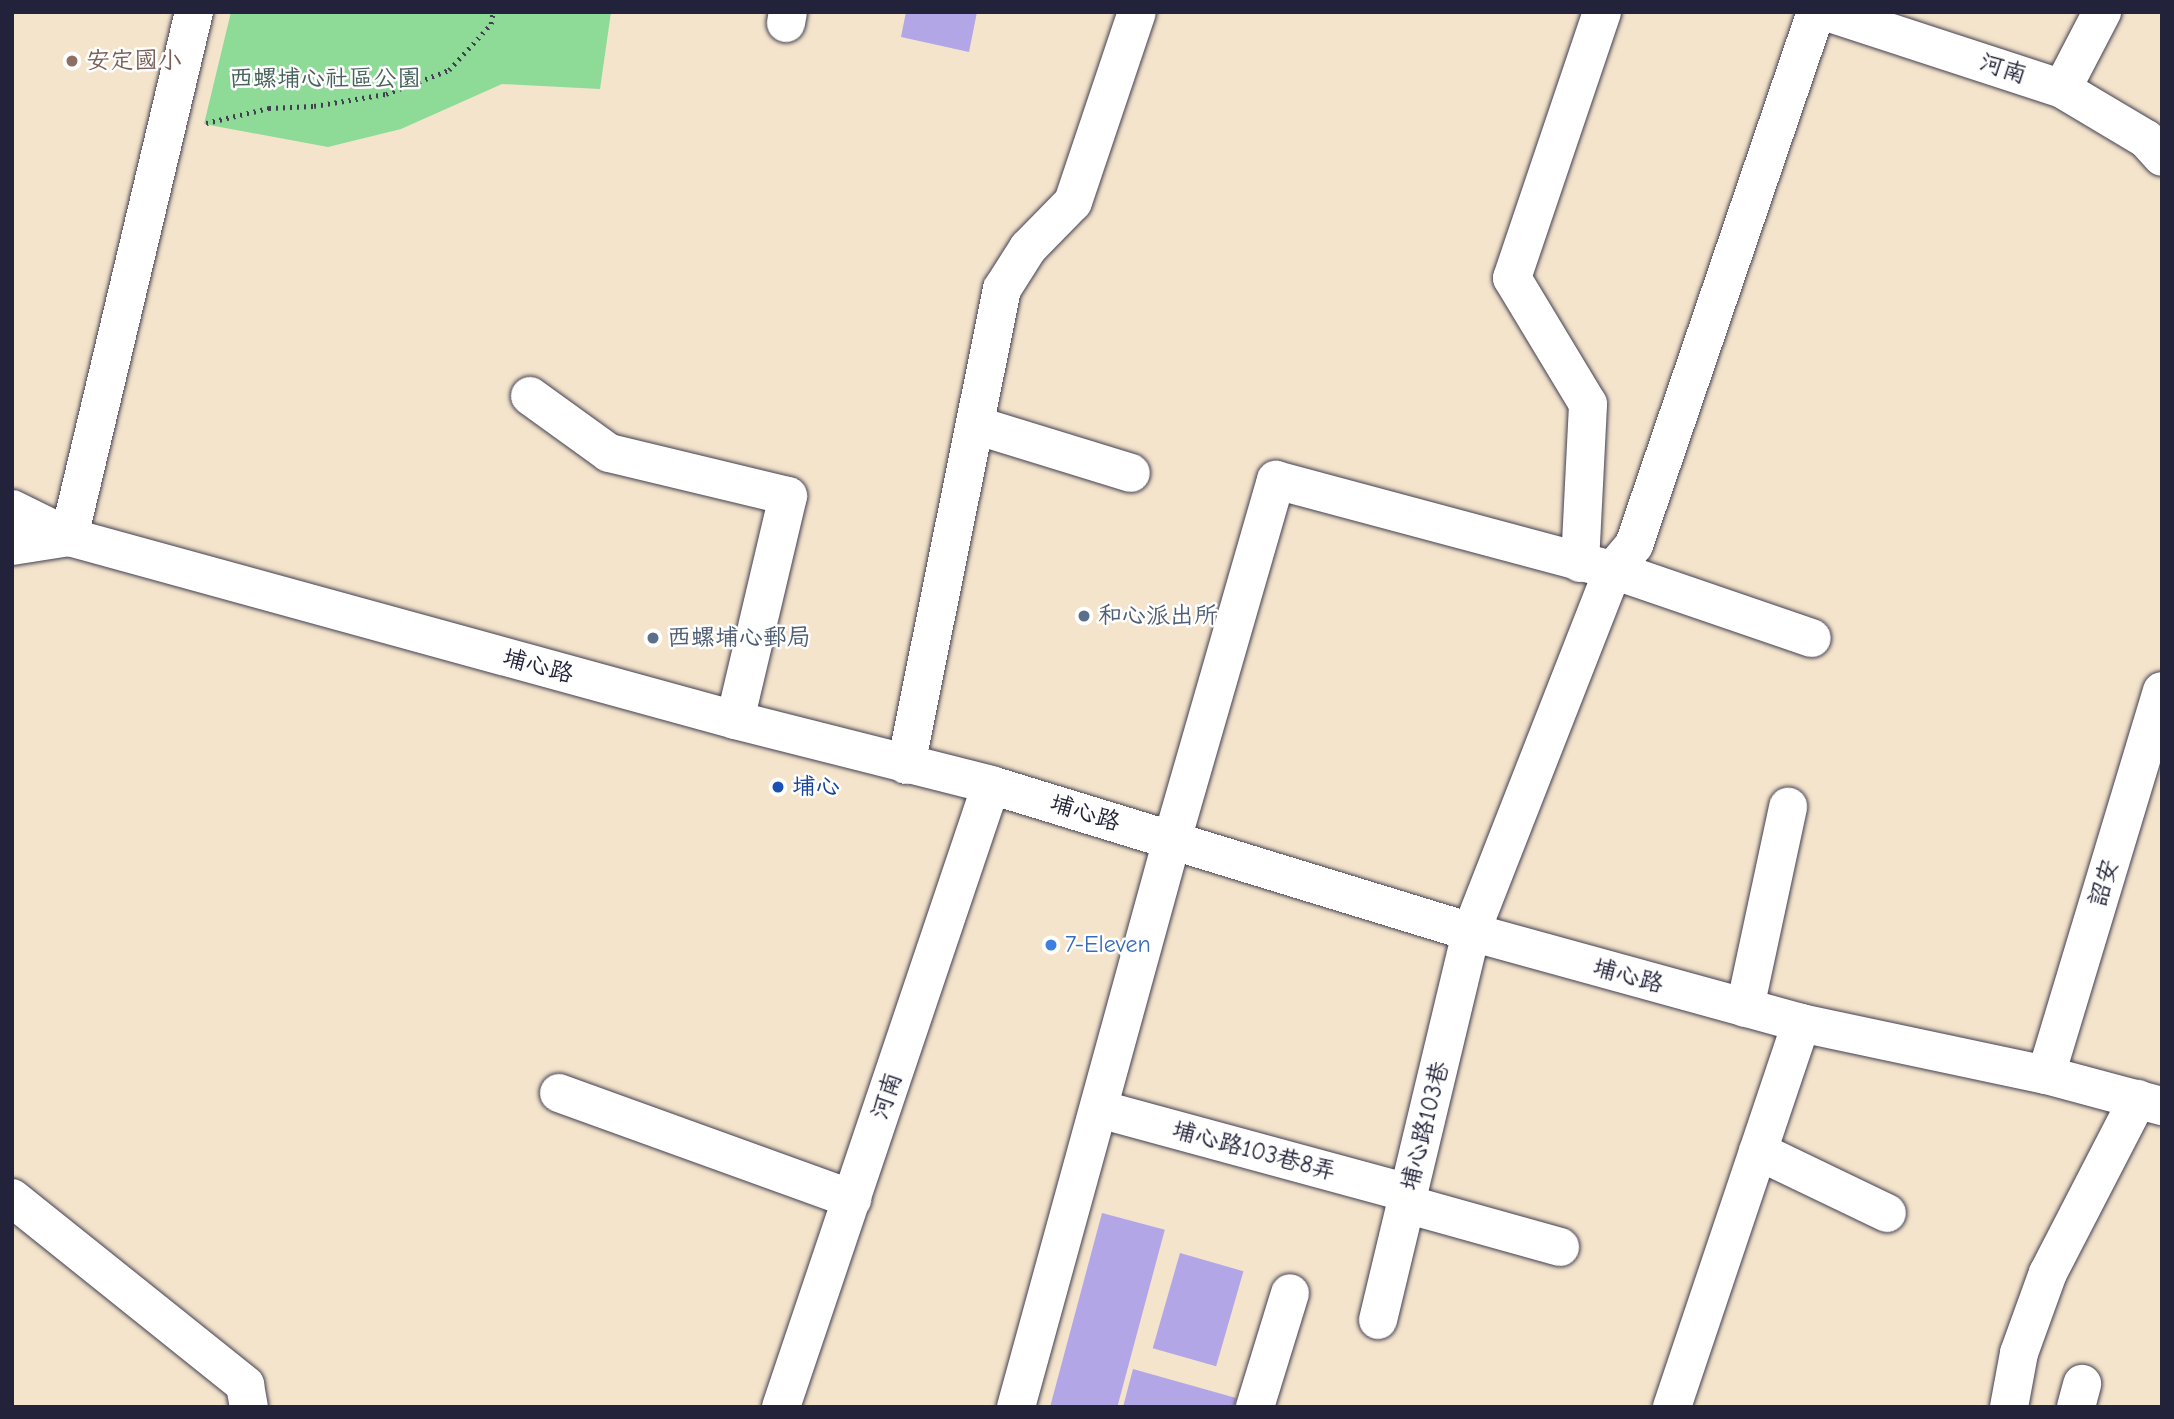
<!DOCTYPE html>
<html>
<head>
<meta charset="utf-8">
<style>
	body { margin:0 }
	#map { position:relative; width:2174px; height:1419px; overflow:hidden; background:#f4e4cb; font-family:"Comic Neue","LXGW WenKai TC",sans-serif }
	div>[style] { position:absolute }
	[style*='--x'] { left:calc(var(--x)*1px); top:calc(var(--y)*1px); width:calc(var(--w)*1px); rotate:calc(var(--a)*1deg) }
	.green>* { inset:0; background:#8eda97 }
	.building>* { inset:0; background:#b2a6e7; transform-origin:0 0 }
	.path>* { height:4.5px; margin-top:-2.25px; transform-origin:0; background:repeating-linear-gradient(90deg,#423f51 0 2px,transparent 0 7px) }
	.roads { filter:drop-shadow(0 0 2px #423f51) drop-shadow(0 0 2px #423f51) }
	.minor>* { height:38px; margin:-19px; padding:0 19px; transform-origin:19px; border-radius:19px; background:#fff }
	.dots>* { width:19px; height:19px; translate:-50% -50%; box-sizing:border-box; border:4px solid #fff; border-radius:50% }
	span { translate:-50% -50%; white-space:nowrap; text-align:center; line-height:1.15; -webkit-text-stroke:5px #fff; paint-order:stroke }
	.education-label { font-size:24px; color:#785e54 }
	.left { translate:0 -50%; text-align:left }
	.street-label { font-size:24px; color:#22223b }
	.park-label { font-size:24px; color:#48625b }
	.service-label { font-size:24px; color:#4e5e75 }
	.transit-label { font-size:24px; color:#164399 }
	.shop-label { font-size:24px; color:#366cbe }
	.frame { position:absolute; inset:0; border:14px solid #22223b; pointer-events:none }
</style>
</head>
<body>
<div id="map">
	<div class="green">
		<div style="clip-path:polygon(231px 12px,611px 12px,600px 89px,502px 84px,401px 129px,328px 147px,204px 124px)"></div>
	</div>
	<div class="building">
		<div style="clip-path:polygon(906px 12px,977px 12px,969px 52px,901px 37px)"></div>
		<div style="left:1102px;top:1213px;width:65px;height:201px;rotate:15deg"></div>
		<div style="left:1180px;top:1253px;width:66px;height:99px;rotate:16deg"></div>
		<div style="clip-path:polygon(1133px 1369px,1236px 1398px,1234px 1407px,1123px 1407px)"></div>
	</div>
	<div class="path">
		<div style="--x:206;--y:123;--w:65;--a:-13.4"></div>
		<div style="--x:269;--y:108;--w:45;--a:-2.5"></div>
		<div style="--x:314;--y:106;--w:73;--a:-9.5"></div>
		<div style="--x:386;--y:94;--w:67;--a:-20.9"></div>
		<div style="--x:449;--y:70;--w:62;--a:-47.6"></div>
		<div style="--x:491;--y:24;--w:12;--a:-81"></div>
	</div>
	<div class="roads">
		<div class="minor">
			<div style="--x:1827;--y:12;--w:247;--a:18.1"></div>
			<div style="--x:2062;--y:89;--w:98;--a:30.8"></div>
			<div style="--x:2146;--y:139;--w:24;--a:48"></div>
			<div style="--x:786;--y:23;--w:11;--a:-80"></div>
			<div style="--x:2062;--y:89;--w:87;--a:-62.5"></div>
			<div style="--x:530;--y:396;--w:97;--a:35.8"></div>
			<div style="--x:609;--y:453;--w:184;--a:13.5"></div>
			<div style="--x:788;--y:496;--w:230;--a:103.3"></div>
			<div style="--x:975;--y:425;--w:163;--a:17.1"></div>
			<div style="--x:12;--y:509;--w:64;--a:26.2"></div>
			<div style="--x:69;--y:537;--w:691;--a:15.36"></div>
			<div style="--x:735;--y:720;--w:264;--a:14.2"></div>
			<div style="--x:991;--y:785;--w:502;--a:17.03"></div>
			<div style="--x:1471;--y:932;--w:342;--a:15.4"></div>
			<div style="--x:1801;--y:1023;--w:250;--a:12"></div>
			<div style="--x:2046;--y:1075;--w:120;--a:15"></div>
			<div style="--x:12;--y:546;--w:58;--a:-9"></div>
			<div style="--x:69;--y:537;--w:540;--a:-76.61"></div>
			<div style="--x:1580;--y:563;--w:159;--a:-87.1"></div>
			<div style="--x:1588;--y:404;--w:147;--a:-121.1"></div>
			<div style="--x:1512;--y:278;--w:281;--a:-71.3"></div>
			<div style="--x:906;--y:765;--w:486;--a:-78.6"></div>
			<div style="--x:1002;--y:289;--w:49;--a:-57.6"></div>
			<div style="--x:1028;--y:248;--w:64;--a:-45.6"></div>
			<div style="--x:1073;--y:202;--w:200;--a:-71.4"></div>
			<div style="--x:1745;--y:1008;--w:206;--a:-77.9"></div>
			<div style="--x:2046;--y:1075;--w:401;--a:-73.2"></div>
			<div style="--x:559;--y:1093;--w:312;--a:19.9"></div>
			<div style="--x:1099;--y:1109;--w:321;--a:15.2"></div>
			<div style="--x:1758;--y:1151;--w:143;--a:25.7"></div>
			<div style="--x:12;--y:1198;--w:299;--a:38.7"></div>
			<div style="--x:245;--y:1385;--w:22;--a:80"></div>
			<div style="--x:1406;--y:1204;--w:160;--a:15.6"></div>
			<div style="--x:1378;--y:1320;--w:399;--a:-76.5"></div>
			<div style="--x:1471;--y:932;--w:389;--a:-68.6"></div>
			<div style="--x:1613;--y:570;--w:33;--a:-50"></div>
			<div style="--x:1634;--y:545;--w:563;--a:-71.15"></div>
			<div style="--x:781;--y:1407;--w:656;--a:-71.34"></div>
			<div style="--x:1016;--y:1407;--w:588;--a:-74.62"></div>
			<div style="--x:1172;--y:840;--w:375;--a:-73.9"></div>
			<div style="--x:1276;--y:480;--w:349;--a:15"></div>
			<div style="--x:1613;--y:570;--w:210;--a:18.9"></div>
			<div style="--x:1255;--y:1407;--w:119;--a:-72.9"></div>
			<div style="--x:1672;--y:1407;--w:405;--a:-71.4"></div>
			<div style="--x:2009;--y:1407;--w:55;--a:-79.5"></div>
			<div style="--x:2019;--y:1353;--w:85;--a:-70.1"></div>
			<div style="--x:2048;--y:1273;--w:196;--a:-62.7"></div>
			<div style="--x:2076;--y:1407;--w:24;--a:-75"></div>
		</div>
	</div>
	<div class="dots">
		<div style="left:72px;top:61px;background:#8d6e63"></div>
		<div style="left:1084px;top:616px;background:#5c6f8a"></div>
		<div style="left:653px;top:638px;background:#5c6f8a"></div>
		<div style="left:778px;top:787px;background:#1a4fb4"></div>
		<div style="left:1051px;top:945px;background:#3f7fe0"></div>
	</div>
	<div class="education-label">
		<span class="left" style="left:86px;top:61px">安定國小</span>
	</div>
	<div class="street-label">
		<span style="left:2003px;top:69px;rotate:18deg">河南</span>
		<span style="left:538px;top:666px;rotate:15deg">埔心路</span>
		<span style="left:1085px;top:813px;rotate:17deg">埔心路</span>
		<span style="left:2104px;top:883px;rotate:-73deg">詔安</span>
		<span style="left:1628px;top:976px;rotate:15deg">埔心路</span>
		<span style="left:887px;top:1096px;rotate:-71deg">河南</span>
		<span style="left:1425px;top:1126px;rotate:-76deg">埔心路103巷</span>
		<span style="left:1254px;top:1151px;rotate:15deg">埔心路103巷8弄</span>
	</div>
	<div class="park-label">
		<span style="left:325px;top:79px">西螺埔心社區公園</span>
	</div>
	<div class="service-label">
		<span class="left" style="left:1098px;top:616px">和心派出所</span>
		<span class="left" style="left:667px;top:638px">西螺埔心郵局</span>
	</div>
	<div class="transit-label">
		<span class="left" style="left:792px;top:787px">埔心</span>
	</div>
	<div class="shop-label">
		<span class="left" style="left:1065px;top:945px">7-Eleven</span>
	</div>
	<div class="frame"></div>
</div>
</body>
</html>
